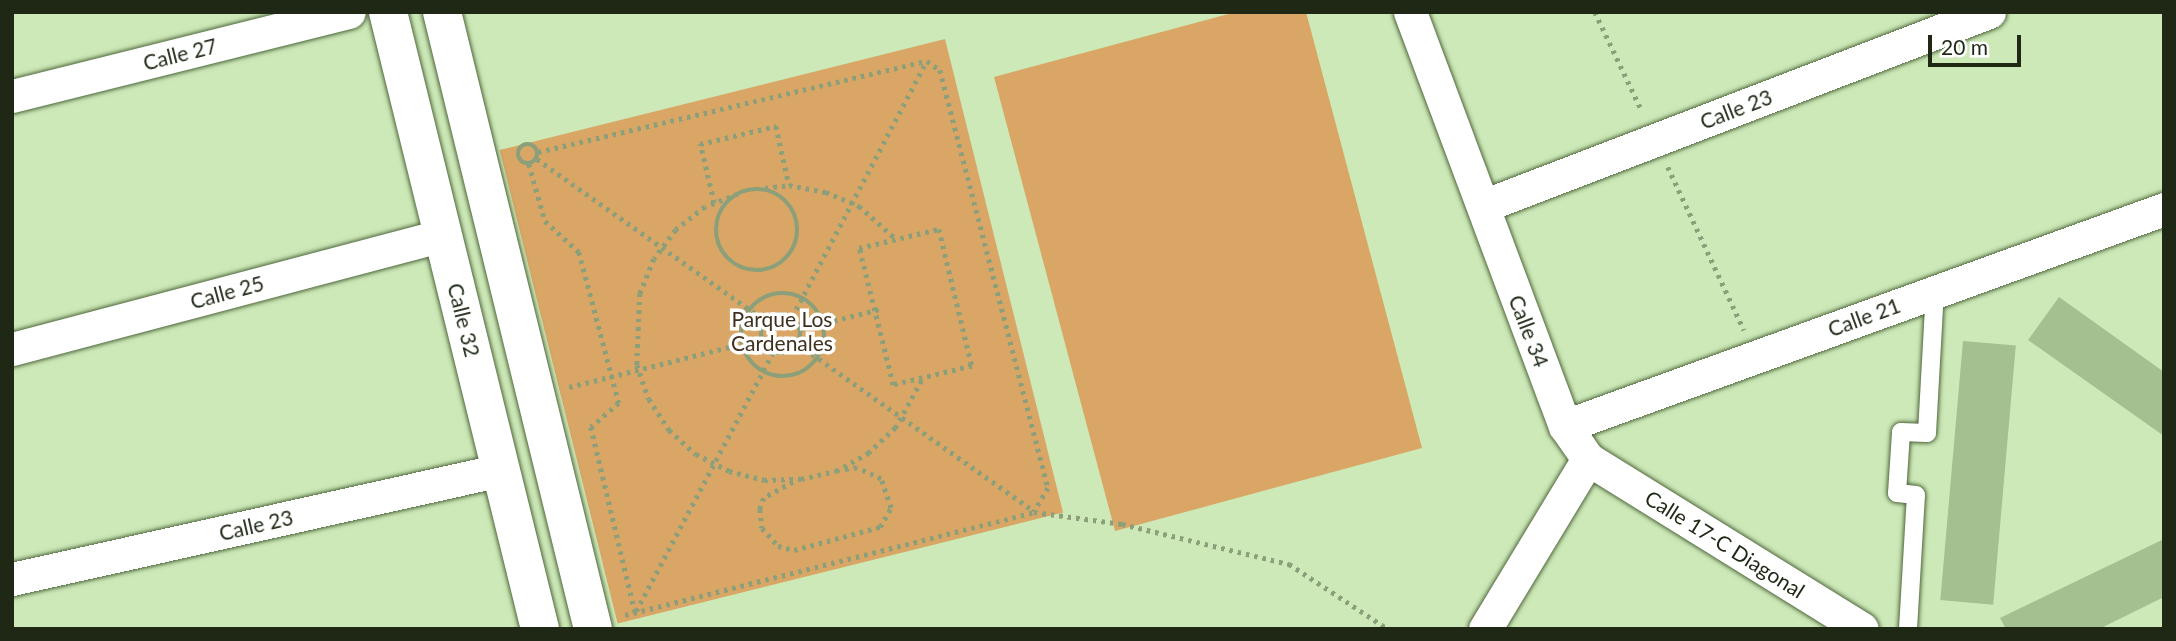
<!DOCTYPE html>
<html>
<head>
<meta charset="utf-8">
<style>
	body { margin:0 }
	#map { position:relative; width:2176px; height:641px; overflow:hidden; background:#cde9b8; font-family:Lato,sans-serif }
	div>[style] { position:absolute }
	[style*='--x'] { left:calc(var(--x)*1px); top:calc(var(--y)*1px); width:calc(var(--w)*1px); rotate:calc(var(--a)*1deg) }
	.green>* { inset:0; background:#d9a665; transform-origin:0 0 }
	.building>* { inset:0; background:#a4bf90; transform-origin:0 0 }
	.path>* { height:4.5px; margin-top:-2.25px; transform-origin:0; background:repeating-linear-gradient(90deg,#8a9f7a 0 3.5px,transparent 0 8.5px) }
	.path>.ring { margin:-2.25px; padding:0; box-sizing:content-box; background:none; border:4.5px solid #8a9f7a; border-radius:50% }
	.roads { filter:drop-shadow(0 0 2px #4f673c) drop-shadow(0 0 2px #4f673c) }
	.service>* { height:18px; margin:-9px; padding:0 9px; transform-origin:9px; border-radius:9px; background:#fff }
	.minor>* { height:33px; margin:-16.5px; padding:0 16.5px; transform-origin:16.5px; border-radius:16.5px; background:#fff }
	.tertiary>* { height:38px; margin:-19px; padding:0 19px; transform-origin:19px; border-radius:19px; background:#fff }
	span { translate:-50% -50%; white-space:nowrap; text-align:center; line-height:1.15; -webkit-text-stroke:7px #fff; paint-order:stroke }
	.street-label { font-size:21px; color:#1e2815 }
	.park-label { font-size:21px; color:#3f301e }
	.frame { position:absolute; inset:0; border:14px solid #1e2815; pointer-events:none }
	.scale { position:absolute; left:1928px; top:35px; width:93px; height:32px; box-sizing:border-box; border:4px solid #1e2815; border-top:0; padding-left:9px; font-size:21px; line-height:24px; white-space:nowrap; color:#1e2815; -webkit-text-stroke:5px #fff; paint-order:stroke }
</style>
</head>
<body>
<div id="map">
	<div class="green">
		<div style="clip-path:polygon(1236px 12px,1306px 12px,1422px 448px,1115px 531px,994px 77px)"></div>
		<div style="left:945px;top:39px;width:488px;height:459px;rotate:76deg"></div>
	</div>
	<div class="building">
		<div style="clip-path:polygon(2059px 297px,2164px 372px,2164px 436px,2028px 340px)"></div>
		<div style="left:1963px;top:341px;width:53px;height:260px;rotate:5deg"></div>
		<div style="clip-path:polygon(2164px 539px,2164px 597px,2099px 629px,2006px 629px,2000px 618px)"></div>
	</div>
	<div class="path">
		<div style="--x:1595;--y:12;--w:110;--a:64.6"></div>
		<div class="ring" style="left:518px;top:144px;width:15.5px;height:15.5px"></div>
		<div style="--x:538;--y:152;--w:400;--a:-13.2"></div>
		<div style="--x:927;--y:61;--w:16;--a:35"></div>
		<div style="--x:940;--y:70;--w:432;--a:75.5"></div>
		<div style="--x:1048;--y:488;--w:28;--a:120"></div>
		<div style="--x:537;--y:159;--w:281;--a:35.3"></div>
		<div style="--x:529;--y:164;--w:59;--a:74.3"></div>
		<div style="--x:545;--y:221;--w:46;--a:42.4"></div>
		<div style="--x:579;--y:252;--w:156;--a:75.2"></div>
		<div style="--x:619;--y:403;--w:37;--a:139"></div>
		<div style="--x:591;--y:427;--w:190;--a:76.6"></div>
		<div style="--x:1668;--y:167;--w:180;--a:65"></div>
		<div style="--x:765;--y:188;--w:24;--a:-7"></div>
		<div style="--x:789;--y:185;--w:38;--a:11"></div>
		<div style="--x:826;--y:192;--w:36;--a:23"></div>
		<div style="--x:859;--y:206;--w:50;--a:41.7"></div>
		<div class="ring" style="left:716px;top:189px;width:77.5px;height:77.5px"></div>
		<div style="--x:738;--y:194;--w:35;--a:158"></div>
		<div style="--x:705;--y:207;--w:37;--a:142"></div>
		<div style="--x:676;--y:230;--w:36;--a:127"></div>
		<div style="--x:654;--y:259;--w:37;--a:112"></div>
		<div style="--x:640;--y:293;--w:72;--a:92.4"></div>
		<div style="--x:637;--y:365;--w:36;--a:71"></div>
		<div style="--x:649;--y:399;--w:37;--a:57"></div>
		<div style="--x:669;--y:430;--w:36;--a:42"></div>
		<div style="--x:696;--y:454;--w:37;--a:27"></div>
		<div style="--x:729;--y:471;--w:36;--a:14"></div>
		<div style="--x:764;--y:480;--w:37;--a:-2"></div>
		<div style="--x:801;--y:479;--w:36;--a:-13"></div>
		<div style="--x:836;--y:471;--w:37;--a:-29"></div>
		<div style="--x:868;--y:453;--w:37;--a:-43"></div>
		<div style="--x:895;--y:428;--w:56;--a:-61.1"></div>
		<div style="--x:714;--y:203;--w:61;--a:-103.3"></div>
		<div style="--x:700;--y:144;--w:78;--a:-13.3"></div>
		<div style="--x:776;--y:126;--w:60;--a:77.6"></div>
		<div style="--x:939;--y:229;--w:141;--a:76.5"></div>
		<div style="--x:972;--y:366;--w:81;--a:166.5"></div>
		<div style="--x:893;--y:385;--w:141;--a:-103.9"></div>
		<div style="--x:859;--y:248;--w:82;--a:-13.4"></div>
		<div class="ring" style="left:741px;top:293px;width:79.5px;height:79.5px"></div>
		<div class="ring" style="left:761px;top:314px;width:35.5px;height:35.5px"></div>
		<div style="--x:792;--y:317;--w:288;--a:-62.3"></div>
		<div style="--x:801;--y:329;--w:81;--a:-14.2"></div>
		<div style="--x:798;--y:344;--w:289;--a:35.3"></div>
		<div style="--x:569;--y:387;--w:198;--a:-14"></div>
		<div style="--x:793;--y:482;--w:33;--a:151"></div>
		<div style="--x:764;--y:498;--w:12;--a:110"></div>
		<div style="--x:760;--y:509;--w:19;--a:84"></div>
		<div style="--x:762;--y:528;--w:24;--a:48"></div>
		<div style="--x:778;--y:546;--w:16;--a:14"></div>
		<div style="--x:794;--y:550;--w:89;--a:-15"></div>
		<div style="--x:880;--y:527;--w:22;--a:-60"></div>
		<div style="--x:891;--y:508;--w:31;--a:-109"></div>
		<div style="--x:881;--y:479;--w:26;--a:-155"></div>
		<div style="--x:857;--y:468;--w:17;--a:173"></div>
		<div style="--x:636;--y:611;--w:293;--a:-62.1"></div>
		<div style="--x:625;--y:615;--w:422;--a:-14.1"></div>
		<div style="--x:1034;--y:512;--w:89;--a:7.8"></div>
		<div style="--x:1122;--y:524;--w:172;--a:13.5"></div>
		<div style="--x:1289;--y:564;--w:118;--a:33.3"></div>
	</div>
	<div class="roads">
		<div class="service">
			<div style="--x:1908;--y:629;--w:134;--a:-86.6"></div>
			<div style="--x:1916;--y:495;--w:19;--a:-174"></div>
			<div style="--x:1897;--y:493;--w:61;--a:-86.2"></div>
			<div style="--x:1901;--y:432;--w:26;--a:2"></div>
			<div style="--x:1927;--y:433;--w:142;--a:-86.8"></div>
		</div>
		<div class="minor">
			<div style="--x:1410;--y:12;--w:442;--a:69.5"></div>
			<div style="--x:1565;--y:426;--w:40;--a:55.1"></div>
			<div style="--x:1588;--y:459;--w:322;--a:31.8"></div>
			<div style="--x:12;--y:96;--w:347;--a:-14"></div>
			<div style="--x:1483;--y:206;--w:542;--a:-20.98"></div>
			<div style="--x:12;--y:349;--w:446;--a:-14.8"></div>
			<div style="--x:1565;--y:426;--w:637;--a:-19.91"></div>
			<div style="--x:12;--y:579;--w:501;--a:-12.57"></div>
			<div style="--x:1485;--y:629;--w:199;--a:-58.8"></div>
		</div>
		<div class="tertiary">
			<div style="--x:388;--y:12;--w:635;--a:76.16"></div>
			<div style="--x:442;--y:12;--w:635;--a:76.25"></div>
		</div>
	</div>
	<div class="street-label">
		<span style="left:180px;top:54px;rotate:-14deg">Calle 27</span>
		<span style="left:1736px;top:109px;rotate:-21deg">Calle 23</span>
		<span style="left:227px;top:292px;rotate:-15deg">Calle 25</span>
		<span style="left:1864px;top:317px;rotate:-20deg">Calle 21</span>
		<span style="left:464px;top:320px;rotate:76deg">Calle 32</span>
		<span style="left:1529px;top:331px;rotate:69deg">Calle 34</span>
		<span style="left:256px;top:525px;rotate:-13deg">Calle 23</span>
		<span style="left:1725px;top:544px;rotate:32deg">Calle 17-C Diagonal</span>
	</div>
	<div class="park-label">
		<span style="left:782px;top:331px">Parque Los<br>Cardenales</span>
	</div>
	<div class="frame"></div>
	<div class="scale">20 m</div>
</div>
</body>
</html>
